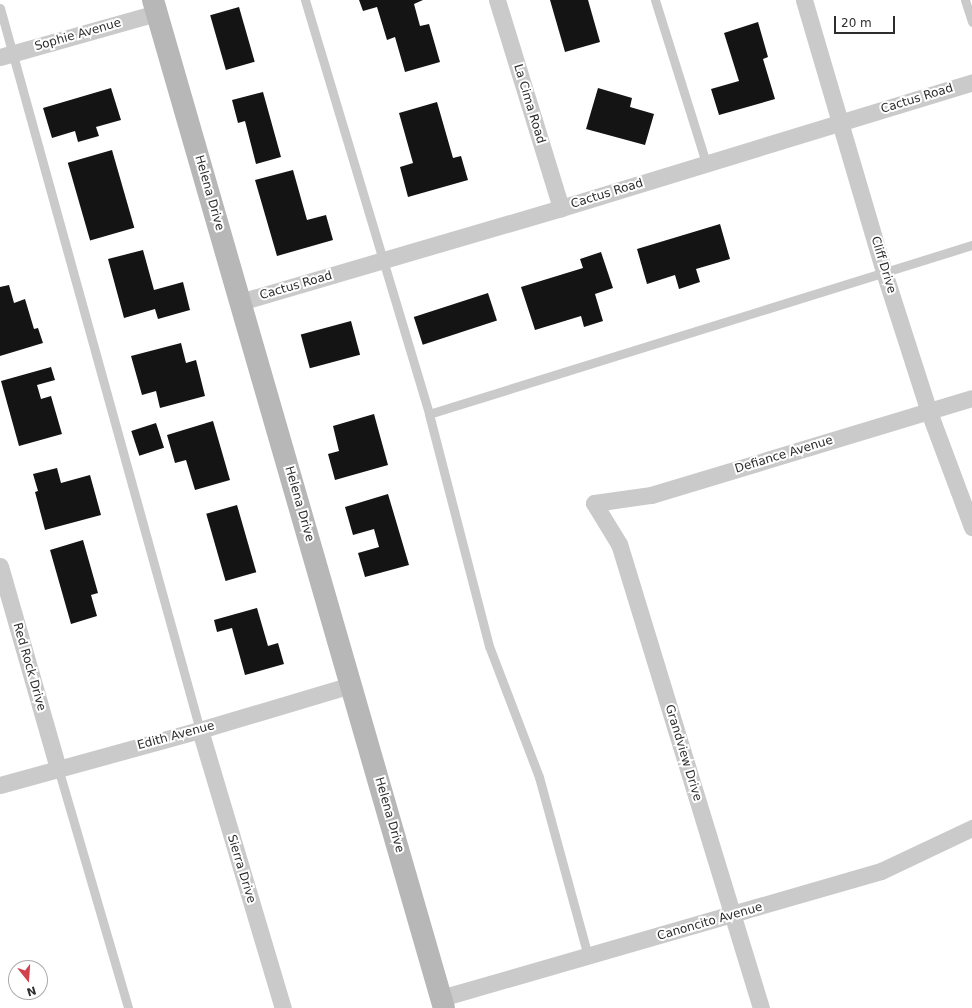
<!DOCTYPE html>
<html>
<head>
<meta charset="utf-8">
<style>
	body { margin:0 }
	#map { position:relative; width:972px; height:1008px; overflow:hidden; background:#fff; font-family:"DejaVu Sans",sans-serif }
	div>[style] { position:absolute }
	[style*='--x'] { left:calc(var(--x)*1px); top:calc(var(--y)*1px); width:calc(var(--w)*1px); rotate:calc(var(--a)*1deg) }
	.building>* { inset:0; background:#141414; transform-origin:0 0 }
	.lane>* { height:9px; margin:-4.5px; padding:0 4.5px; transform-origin:4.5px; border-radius:4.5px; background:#cacaca }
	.street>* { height:17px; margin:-8.5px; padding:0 8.5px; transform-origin:8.5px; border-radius:8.5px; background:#cacaca }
	.secondary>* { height:22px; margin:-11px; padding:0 11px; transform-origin:11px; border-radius:11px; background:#b7b7b7 }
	span { translate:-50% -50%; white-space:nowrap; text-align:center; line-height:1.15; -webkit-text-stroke:4px #fff; paint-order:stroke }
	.street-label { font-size:12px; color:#2d2d2d }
	.north { position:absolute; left:8px; top:960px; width:40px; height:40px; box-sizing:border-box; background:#fff; border:1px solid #ababab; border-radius:50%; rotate:163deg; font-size:11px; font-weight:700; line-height:16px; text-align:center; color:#2d2d2d }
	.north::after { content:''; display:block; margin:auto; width:14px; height:18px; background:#d2424d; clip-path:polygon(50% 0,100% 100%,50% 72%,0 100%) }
	.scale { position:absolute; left:834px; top:16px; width:61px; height:18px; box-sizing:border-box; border:2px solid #2d2d2d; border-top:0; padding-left:5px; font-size:12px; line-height:14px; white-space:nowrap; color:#2d2d2d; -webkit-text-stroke:3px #fff; paint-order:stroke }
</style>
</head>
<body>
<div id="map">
	<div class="building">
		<div style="clip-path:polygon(359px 0,423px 0,414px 4px,420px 26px,429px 24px,440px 62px,405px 72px,395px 37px,387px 40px,377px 7px,363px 11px)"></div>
		<div style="clip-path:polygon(550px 0,588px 0,600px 42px,565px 52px)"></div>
		<div style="left:239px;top:7px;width:57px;height:30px;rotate:74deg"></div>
		<div style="clip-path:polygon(758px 22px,768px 57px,763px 59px,775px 99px,719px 115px,711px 89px,739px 81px,724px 33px)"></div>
		<div style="clip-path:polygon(111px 88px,121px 120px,96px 127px,99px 136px,78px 142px,75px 131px,52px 138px,43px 108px)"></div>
		<div style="clip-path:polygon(598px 88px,632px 98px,630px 107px,654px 114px,645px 145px,586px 129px)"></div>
		<div style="clip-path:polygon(263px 92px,281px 157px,256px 164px,245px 121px,238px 123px,232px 100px)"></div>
		<div style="clip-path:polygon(437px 102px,453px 158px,461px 156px,468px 180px,408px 197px,400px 167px,413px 163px,399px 113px)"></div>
		<div style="left:112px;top:150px;width:81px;height:46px;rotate:74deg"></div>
		<div style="clip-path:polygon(293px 170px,307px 220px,326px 215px,333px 240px,277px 256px,255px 180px)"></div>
		<div style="clip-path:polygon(720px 224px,730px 259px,696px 269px,700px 282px,679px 289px,675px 275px,647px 284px,637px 249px)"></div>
		<div style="clip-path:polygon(143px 250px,154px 290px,183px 282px,190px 310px,158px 319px,155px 309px,124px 318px,108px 259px)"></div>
		<div style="clip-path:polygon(601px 252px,613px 288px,595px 294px,603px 321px,584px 327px,581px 316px,535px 330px,521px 287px,583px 268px,580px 259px)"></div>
		<div style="clip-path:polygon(9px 285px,14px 303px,25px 299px,34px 329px,38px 328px,43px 343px,0 356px,0 287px)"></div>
		<div style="left:488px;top:293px;width:29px;height:78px;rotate:72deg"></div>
		<div style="left:351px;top:321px;width:35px;height:52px;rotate:75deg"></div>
		<div style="clip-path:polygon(181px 343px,186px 363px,196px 360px,205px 396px,160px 408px,156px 391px,142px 395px,131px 356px)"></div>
		<div style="clip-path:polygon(51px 367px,55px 380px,37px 385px,41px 399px,51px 396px,62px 434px,19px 446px,1px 381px)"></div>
		<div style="clip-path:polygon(374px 414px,388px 465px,335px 480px,328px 454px,339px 451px,333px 426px)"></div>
		<div style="clip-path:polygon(213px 421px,230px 480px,195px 490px,186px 460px,175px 463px,167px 435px)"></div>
		<div style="left:156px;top:423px;width:26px;height:26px;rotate:72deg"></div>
		<div style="clip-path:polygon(57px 468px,61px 483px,90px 475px,101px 515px,45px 530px,35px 492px,38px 491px,33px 474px)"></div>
		<div style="clip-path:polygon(388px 494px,409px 565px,365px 577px,358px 553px,379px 547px,374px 529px,353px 535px,345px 507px)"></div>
		<div style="left:237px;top:505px;width:70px;height:32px;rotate:74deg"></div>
		<div style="clip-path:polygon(83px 540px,98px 593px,91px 595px,97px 616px,71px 624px,50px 550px)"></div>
		<div style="clip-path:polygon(257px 608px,268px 646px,278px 643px,284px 664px,245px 675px,232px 628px,217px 632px,214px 620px)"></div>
	</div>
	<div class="lane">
		<div style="--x:305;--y:0;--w:432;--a:73.3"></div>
		<div style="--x:429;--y:414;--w:240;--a:75.5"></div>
		<div style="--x:489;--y:646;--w:140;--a:69.1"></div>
		<div style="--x:539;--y:777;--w:186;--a:74.7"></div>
		<div style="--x:655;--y:0;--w:171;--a:72.6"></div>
		<div style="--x:965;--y:0;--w:23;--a:72"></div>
		<div style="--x:0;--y:8;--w:749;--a:74.52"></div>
		<div style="--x:429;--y:414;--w:569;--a:-17.29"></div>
		<div style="--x:58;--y:768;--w:250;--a:73.7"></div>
	</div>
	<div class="street">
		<div style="--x:497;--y:0;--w:218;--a:72.9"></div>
		<div style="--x:804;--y:0;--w:284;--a:73.6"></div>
		<div style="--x:884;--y:272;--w:147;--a:72.2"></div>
		<div style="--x:929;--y:412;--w:123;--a:69.5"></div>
		<div style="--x:0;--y:57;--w:163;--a:-15.7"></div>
		<div style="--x:240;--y:302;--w:334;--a:-16.3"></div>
		<div style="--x:561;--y:208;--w:430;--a:-17"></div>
		<div style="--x:0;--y:566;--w:210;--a:74"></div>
		<div style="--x:200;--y:730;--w:290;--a:73.4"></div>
		<div style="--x:0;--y:785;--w:207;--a:-15.4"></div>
		<div style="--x:200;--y:730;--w:158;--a:-16.6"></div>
		<div style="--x:441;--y:998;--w:458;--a:-16.1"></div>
		<div style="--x:881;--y:871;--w:101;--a:-25.3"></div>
		<div style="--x:761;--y:1008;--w:485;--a:-107"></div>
		<div style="--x:619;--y:544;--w:48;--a:-121.4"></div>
		<div style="--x:594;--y:503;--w:58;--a:-8"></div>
		<div style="--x:651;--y:495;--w:335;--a:-16.8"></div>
	</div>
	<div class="secondary">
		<div style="--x:153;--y:0;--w:1049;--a:73.9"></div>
	</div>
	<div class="street-label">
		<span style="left:78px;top:35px;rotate:-16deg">Sophie Avenue</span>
		<span style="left:917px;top:99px;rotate:-17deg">Cactus Road</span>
		<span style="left:529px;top:104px;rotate:73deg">La Cima Road</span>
		<span style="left:209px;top:193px;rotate:74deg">Helena Drive</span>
		<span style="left:607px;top:194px;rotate:-17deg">Cactus Road</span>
		<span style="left:883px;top:265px;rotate:73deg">Cliff Drive</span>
		<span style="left:296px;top:286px;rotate:-16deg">Cactus Road</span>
		<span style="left:784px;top:455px;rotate:-17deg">Defiance Avenue</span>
		<span style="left:299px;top:504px;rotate:74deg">Helena Drive</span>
		<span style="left:29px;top:667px;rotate:74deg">Red Rock Drive</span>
		<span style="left:176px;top:736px;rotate:-15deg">Edith Avenue</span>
		<span style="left:683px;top:753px;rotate:73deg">Grandview Drive</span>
		<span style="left:389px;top:815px;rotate:74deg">Helena Drive</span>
		<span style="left:241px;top:869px;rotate:73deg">Sierra Drive</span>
		<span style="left:710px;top:922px;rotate:-16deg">Canoncito Avenue</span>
	</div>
	<div class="north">N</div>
	<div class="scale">20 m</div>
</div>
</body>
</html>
